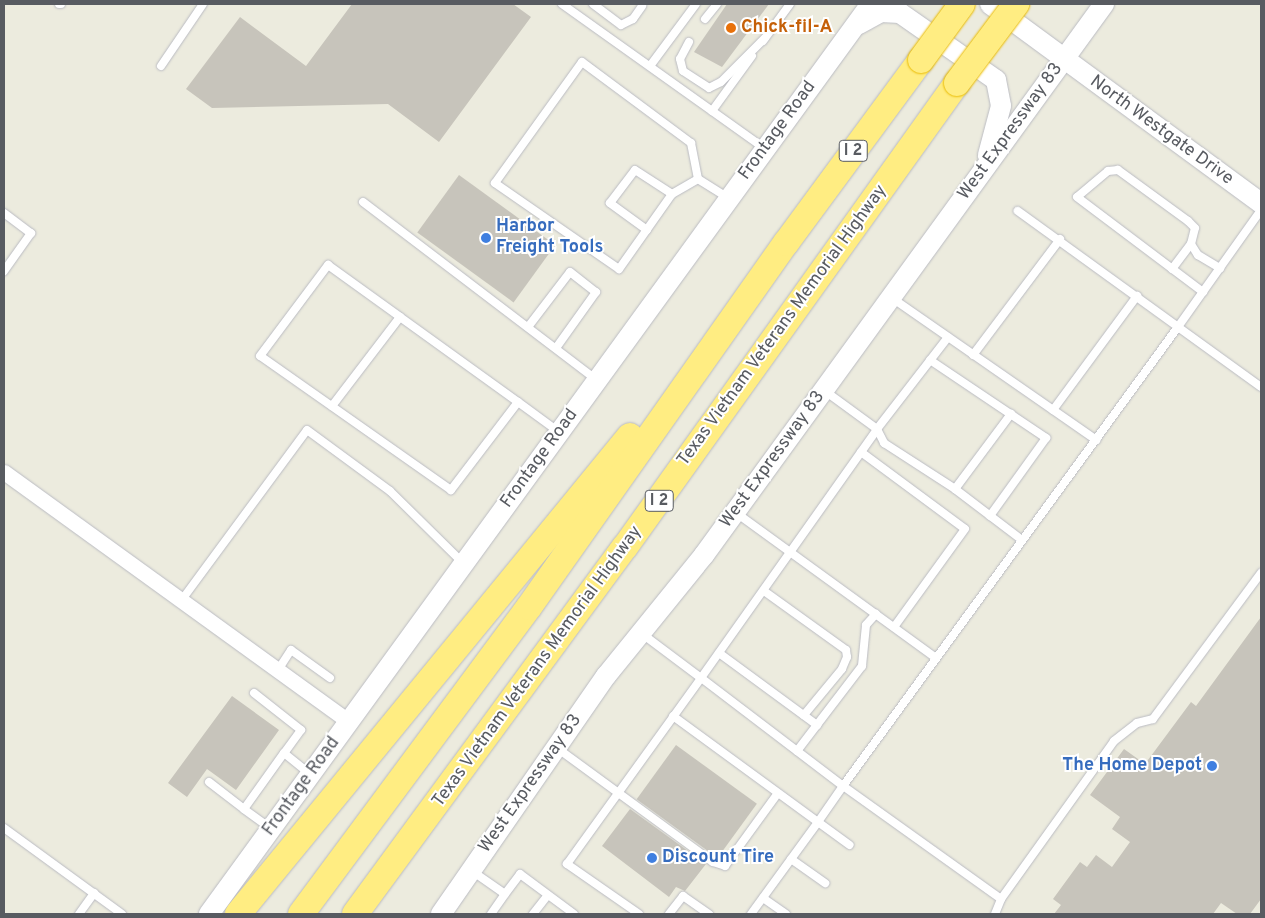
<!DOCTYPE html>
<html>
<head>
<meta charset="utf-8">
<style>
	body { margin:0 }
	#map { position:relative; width:1265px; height:918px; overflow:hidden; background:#ecebde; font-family:Overpass,sans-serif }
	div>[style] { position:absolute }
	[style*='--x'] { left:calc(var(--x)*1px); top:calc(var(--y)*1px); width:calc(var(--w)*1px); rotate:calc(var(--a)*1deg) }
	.building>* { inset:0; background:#c7c4bb; transform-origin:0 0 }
	.roads { filter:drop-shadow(0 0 1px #babbc2) drop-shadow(0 0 1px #babbc2) }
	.lane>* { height:8px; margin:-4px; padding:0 4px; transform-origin:4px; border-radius:4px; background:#fff }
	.street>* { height:15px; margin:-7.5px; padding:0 7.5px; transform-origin:7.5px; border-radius:7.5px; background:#fff }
	.secondary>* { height:20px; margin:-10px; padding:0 10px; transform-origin:10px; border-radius:10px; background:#fff }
	.highway>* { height:26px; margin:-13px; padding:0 13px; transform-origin:13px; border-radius:13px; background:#ffed82 }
	.bridges { filter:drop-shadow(0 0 1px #eabb00) drop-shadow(0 0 1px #eabb00) }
	.highway-bridge>* { height:26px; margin:-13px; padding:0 13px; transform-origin:13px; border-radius:13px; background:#ffed82 }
	.dots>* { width:14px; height:14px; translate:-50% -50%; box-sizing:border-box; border:2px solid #fff; border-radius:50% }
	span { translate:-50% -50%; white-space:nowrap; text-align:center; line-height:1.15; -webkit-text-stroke:4px #fff; paint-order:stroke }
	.shield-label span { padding:1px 4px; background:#fff; border:1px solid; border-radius:4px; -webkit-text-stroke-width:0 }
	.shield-label { font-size:16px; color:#585b61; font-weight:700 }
	.food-label { font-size:18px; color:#c56008; font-weight:700 }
	.left { translate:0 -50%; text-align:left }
	.street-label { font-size:18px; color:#585b61 }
	.shop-label { font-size:18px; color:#366cbe; font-weight:700 }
	.right { translate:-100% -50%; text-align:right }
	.frame { position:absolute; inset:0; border:5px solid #585b61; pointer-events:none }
</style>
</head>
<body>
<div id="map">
	<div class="building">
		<div style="clip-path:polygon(352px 4px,513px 4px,531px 17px,439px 142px,388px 104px,212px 108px,186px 89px,240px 17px,306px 66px)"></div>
		<div style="clip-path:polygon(727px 4px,769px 4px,722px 67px,694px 52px)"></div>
		<div style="left:459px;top:175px;width:119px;height:71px;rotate:36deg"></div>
		<div style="clip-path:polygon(1261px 617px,1261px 899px,1250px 914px,1237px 914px,1221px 903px,1213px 914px,1054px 914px,1061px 905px,1053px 899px,1080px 862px,1087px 867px,1096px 855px,1112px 867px,1130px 842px,1112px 829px,1120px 817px,1090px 795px,1124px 749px,1145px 764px,1191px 702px,1196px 706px)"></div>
		<div style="clip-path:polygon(232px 696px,279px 730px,236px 790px,207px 769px,187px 797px,168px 783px)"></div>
		<div style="left:676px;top:745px;width:100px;height:67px;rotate:36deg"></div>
		<div style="clip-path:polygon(630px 809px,706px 864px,685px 891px,676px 887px,669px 897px,602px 846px)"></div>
	</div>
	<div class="roads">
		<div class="lane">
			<div style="--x:59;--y:4;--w:2;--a:0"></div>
			<div style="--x:562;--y:4;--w:249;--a:35.5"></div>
			<div style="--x:593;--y:4;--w:35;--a:37"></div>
			<div style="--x:621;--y:25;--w:13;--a:-27"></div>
			<div style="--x:633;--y:19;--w:16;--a:-55"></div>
			<div style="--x:705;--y:19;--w:19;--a:-51"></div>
			<div style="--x:763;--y:41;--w:46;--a:-53.9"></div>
			<div style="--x:689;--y:42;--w:19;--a:118"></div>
			<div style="--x:680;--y:59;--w:12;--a:76"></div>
			<div style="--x:683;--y:71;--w:31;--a:33"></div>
			<div style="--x:709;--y:88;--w:13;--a:-27"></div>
			<div style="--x:721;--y:82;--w:62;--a:-45"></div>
			<div style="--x:161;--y:66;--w:75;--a:-55.9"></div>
			<div style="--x:650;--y:66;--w:77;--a:-53.4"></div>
			<div style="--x:712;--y:111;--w:68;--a:-54"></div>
			<div style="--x:698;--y:179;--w:30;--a:150"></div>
			<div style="--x:672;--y:194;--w:92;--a:125.2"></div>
			<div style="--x:619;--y:269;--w:151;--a:-145.3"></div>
			<div style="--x:495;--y:183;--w:149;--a:-54.3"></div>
			<div style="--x:582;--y:62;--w:136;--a:36.6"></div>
			<div style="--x:691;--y:143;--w:37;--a:79"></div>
			<div style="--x:698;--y:179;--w:36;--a:32"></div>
			<div style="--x:363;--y:202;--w:294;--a:37.3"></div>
			<div style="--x:1261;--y:210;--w:143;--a:125.4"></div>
			<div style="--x:1178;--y:327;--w:102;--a:35.9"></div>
			<div style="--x:4;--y:213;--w:34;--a:37"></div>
			<div style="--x:31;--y:233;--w:47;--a:125.4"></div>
			<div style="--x:647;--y:230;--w:46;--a:-143.9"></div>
			<div style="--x:610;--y:203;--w:41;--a:-52.9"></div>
			<div style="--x:635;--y:170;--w:44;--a:33"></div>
			<div style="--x:1191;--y:244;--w:13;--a:58"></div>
			<div style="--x:1198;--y:255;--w:26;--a:31"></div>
			<div style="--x:1172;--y:269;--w:31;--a:-53"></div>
			<div style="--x:1191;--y:244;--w:16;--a:-76"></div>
			<div style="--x:1195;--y:228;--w:10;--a:-135"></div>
			<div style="--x:1188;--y:221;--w:87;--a:-143.9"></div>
			<div style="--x:1118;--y:170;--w:10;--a:174"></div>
			<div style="--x:1108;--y:171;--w:40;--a:140"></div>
			<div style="--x:1077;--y:197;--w:158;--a:37"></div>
			<div style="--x:892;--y:298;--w:249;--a:34.8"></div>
			<div style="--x:528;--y:327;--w:69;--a:-52.6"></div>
			<div style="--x:570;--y:272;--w:33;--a:38"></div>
			<div style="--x:596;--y:292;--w:69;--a:125.5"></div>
			<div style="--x:973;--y:355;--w:145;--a:-53.1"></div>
			<div style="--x:930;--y:360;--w:140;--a:33.9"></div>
			<div style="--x:1046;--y:438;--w:96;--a:125.7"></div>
			<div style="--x:825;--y:391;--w:64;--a:36.2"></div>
			<div style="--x:877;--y:429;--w:116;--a:-52.3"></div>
			<div style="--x:518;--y:402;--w:111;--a:127.3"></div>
			<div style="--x:451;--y:490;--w:233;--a:-144.9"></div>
			<div style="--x:260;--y:356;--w:114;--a:-53.2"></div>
			<div style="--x:328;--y:265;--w:89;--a:35.8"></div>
			<div style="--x:400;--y:317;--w:145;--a:35.8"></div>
			<div style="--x:518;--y:402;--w:51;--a:36.2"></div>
			<div style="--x:332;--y:406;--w:112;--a:-52.6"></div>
			<div style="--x:1053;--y:410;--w:142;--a:-53.6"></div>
			<div style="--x:861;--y:452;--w:129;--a:36.5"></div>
			<div style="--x:965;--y:529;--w:121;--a:125.9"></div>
			<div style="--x:955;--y:489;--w:94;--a:-53.3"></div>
			<div style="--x:735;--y:512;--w:248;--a:36"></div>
			<div style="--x:764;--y:591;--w:101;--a:35.7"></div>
			<div style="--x:846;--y:650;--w:7;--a:82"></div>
			<div style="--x:847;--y:657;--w:13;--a:113"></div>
			<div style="--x:842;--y:669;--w:60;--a:129.6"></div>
			<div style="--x:181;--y:601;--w:212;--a:-53.6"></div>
			<div style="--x:307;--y:430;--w:103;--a:36.3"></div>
			<div style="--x:390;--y:491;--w:101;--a:44.6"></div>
			<div style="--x:719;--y:653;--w:122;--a:36.3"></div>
			<div style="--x:278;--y:670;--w:24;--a:-57"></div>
			<div style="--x:291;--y:650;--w:48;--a:35.7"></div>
			<div style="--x:254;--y:693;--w:60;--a:38.2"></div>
			<div style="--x:301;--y:730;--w:29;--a:126"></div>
			<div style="--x:284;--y:753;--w:32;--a:39"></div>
			<div style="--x:673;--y:716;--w:180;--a:36.2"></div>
			<div style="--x:818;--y:822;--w:44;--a:-55.2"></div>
			<div style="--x:843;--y:786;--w:178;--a:-142.7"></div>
			<div style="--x:701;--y:678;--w:305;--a:-54.7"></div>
			<div style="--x:877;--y:429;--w:16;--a:63"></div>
			<div style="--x:884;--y:443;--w:85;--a:32.9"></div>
			<div style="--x:955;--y:489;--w:84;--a:37.3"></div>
			<div style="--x:557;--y:748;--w:193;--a:36.2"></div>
			<div style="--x:713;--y:862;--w:13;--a:18"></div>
			<div style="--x:725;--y:866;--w:90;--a:-54"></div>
			<div style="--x:797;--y:751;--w:107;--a:-52.6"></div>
			<div style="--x:862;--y:666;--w:41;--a:-84.4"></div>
			<div style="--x:866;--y:625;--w:15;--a:-48"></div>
			<div style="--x:209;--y:782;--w:44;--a:37.6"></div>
			<div style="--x:4;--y:828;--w:146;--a:36.1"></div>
			<div style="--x:270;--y:828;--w:32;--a:-144"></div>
			<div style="--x:244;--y:809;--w:69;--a:-54.5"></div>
			<div style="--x:791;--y:859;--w:42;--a:35.2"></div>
			<div style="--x:472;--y:871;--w:40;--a:34.9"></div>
			<div style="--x:505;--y:894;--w:25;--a:-53"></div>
			<div style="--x:520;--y:874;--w:67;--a:36.5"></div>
			<div style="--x:763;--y:898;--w:28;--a:35"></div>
			<div style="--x:1001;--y:899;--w:194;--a:-54.4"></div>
			<div style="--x:1114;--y:741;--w:29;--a:-38"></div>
			<div style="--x:1137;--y:723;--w:16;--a:-14"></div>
			<div style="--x:1153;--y:719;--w:182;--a:-53.5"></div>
			<div style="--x:79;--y:914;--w:26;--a:-54"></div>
			<div style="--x:491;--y:914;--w:24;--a:-55"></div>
			<div style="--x:533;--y:914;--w:24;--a:-52"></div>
			<div style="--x:639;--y:914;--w:88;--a:-145.2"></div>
			<div style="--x:567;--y:864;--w:229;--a:-54.2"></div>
			<div style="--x:701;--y:678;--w:75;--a:-143.1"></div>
			<div style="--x:669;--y:914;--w:23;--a:-52"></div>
			<div style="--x:683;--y:896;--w:32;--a:35"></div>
			<div style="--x:751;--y:914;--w:114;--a:-53.9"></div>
			<div style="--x:818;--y:822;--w:39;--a:36"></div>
			<div style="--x:995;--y:914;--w:16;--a:-68"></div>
			<div style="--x:1001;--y:899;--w:194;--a:-144.4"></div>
			<div style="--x:843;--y:786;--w:568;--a:-53.88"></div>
			<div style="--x:1178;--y:327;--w:198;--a:-144.1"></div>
		</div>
		<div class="street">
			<div style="--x:4;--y:472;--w:426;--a:35.9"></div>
		</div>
		<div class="secondary">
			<div style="--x:990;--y:4;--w:336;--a:36.3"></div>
			<div style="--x:859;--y:24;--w:25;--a:-29"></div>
			<div style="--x:881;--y:12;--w:19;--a:3"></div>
			<div style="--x:900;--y:13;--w:117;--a:34.9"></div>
			<div style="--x:996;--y:80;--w:26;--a:79"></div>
			<div style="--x:1001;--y:106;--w:51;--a:104.9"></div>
			<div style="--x:209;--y:914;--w:1125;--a:-53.97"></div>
			<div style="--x:441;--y:914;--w:290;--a:-55.3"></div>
			<div style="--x:606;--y:676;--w:156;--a:-51"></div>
			<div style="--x:704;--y:555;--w:681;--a:-54.02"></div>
		</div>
		<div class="highway">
			<div style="--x:238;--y:914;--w:618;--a:-50.65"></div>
			<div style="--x:301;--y:914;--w:382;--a:-53.4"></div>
			<div style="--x:529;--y:607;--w:446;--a:-54.8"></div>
			<div style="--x:786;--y:243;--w:227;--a:-53.6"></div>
			<div style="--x:355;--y:914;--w:456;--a:-53.7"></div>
			<div style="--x:625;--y:547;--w:571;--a:-54.42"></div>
		</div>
	</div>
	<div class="bridges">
		<div class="highway-bridge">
			<div style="--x:921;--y:60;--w:69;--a:-53.8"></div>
			<div style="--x:957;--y:83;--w:99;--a:-53.2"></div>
		</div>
	</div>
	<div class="dots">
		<div style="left:731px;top:28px;background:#e8710a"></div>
		<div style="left:486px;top:238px;background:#3f7fe0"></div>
		<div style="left:1212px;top:766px;background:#3f7fe0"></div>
		<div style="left:652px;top:858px;background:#3f7fe0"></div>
	</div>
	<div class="shield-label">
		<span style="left:853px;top:151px">I 2</span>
		<span style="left:659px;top:501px">I 2</span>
	</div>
	<div class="food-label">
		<span class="left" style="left:741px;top:28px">Chick-fil-A</span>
	</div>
	<div class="street-label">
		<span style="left:778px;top:131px;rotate:-54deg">Frontage Road</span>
		<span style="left:1161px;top:131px;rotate:36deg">North Westgate Drive</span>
		<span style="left:1011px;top:132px;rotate:-54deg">West Expressway 83</span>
		<span style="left:783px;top:326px;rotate:-54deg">Texas Vietnam Veterans Memorial Highway</span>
		<span style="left:540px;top:459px;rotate:-54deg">Frontage Road</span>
		<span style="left:773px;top:460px;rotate:-54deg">West Expressway 83</span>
		<span style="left:538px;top:667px;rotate:-54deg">Texas Vietnam Veterans Memorial Highway</span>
		<span style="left:531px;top:784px;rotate:-55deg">West Expressway 83</span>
		<span style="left:302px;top:787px;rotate:-54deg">Frontage Road</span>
	</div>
	<div class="shop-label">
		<span class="left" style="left:496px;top:238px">Harbor<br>Freight Tools</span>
		<span class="right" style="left:1202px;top:766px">The Home Depot</span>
		<span class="left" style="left:662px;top:858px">Discount Tire</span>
	</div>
	<div class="frame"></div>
</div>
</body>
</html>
